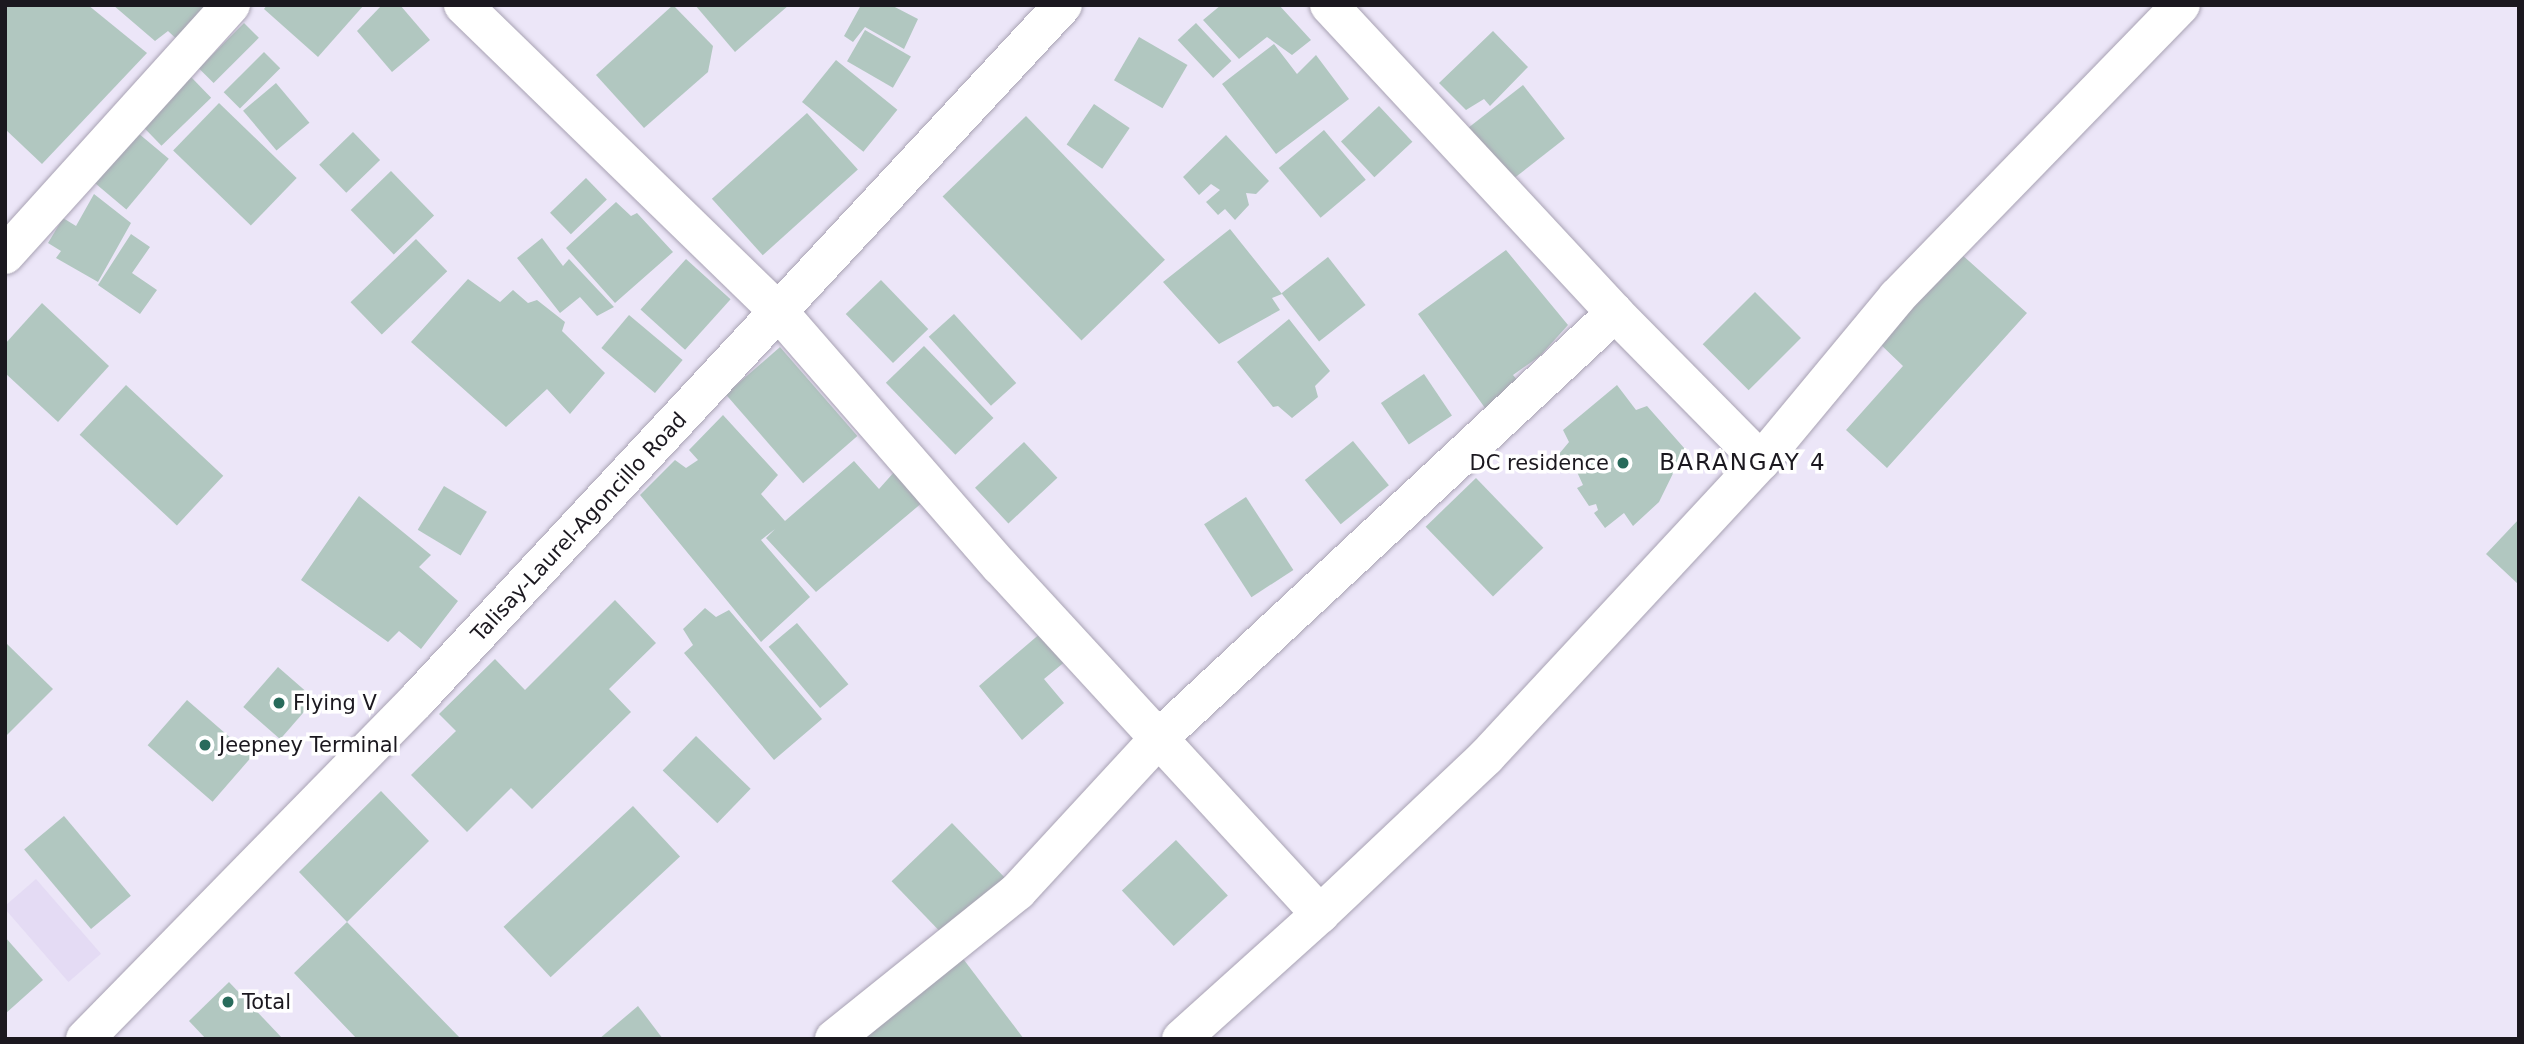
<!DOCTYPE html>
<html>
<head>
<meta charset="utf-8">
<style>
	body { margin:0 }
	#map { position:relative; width:2524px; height:1044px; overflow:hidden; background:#ece6f8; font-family:"DejaVu Sans",sans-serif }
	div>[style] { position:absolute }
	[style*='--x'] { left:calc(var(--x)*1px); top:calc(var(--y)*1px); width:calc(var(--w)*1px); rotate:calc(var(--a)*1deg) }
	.built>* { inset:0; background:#e4dbf4; transform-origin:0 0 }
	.building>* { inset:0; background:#b1c7c0; transform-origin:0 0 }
	.roads { filter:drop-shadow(0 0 2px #a8a2b3) drop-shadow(0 0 2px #a8a2b3) }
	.street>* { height:38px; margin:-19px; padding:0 19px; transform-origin:19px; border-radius:19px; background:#fff }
	.secondary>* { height:38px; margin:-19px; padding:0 19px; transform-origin:19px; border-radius:19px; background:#fff }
	.dots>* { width:19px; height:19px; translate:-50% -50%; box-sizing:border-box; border:4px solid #fff; border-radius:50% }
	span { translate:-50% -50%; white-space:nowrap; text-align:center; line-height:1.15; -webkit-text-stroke:7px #fff; paint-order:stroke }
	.poi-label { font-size:21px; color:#1b181f }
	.right { translate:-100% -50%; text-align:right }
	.left { translate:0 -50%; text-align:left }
	.street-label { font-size:21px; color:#1b181f }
	.neighbourhood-label { font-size:23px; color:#1b181f; letter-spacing:2px }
	.frame { position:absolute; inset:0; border:7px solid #1b181f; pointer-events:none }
</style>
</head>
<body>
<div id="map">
	<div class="built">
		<div style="left:36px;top:879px;width:99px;height:43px;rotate:49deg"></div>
	</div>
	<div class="building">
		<div style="clip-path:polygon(5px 5px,88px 5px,147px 53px,42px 164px,5px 129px)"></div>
		<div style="clip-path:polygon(113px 5px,221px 5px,185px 47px,168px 31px,155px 41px)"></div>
		<div style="clip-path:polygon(267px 5px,364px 5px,318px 57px,264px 9px)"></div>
		<div style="clip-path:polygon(382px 5px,400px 5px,430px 40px,392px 72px,357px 31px)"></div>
		<div style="clip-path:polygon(673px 5px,713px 46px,708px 72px,644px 128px,596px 75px)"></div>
		<div style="clip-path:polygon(695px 5px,789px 5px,735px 52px)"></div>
		<div style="clip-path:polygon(861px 5px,891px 5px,918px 19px,904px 49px,865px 27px,853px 42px,844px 36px)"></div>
		<div style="clip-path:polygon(1221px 5px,1279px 5px,1311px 40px,1292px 55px,1267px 37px,1239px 59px,1203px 20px)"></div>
		<div style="left:244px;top:23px;width:21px;height:64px;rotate:45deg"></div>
		<div style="left:1196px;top:23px;width:52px;height:25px;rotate:47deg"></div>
		<div style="left:865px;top:30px;width:53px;height:36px;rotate:30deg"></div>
		<div style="clip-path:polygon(1493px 31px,1528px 67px,1490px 106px,1484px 99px,1466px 110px,1439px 83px)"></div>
		<div style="left:1139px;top:37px;width:56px;height:50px;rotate:30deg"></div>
		<div style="clip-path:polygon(1274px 44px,1297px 74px,1316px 55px,1349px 99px,1276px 154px,1222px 84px)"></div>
		<div style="left:264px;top:52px;width:23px;height:57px;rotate:45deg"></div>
		<div style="left:836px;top:60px;width:79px;height:54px;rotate:39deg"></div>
		<div style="left:191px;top:77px;width:29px;height:69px;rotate:46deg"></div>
		<div style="left:276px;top:83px;width:52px;height:43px;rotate:50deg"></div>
		<div style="left:1523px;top:85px;width:68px;height:73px;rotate:52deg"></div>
		<div style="left:219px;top:103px;width:108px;height:66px;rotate:44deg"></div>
		<div style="left:1094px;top:104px;width:43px;height:49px;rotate:34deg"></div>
		<div style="left:1379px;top:106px;width:49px;height:52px;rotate:47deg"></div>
		<div style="left:807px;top:113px;width:76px;height:128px;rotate:48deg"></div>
		<div style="left:1026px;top:116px;width:200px;height:116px;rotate:46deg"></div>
		<div style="left:132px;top:128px;width:48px;height:66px;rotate:40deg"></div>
		<div style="left:1324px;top:130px;width:65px;height:59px;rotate:50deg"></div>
		<div style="left:353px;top:132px;width:39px;height:47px;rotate:46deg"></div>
		<div style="clip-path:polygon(1226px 135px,1269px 181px,1256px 194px,1246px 193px,1249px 205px,1235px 220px,1225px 209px,1218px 215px,1206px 202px,1220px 190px,1211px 184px,1199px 195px,1183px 177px)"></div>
		<div style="left:391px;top:171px;width:62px;height:56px;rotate:46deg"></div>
		<div style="left:586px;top:178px;width:30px;height:50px;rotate:46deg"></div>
		<div style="clip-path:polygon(94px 194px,131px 223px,98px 282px,56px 258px,61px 251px,48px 243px,63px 218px,76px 226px)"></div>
		<div style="clip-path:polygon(616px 202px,631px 216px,637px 213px,673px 252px,615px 303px,566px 248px)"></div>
		<div style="clip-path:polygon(1230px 229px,1282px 294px,1272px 298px,1280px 310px,1219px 344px,1163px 282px)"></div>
		<div style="clip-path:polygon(131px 234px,150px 247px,132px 273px,157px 290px,140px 314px,98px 285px)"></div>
		<div style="clip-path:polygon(542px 238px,563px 266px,569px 259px,614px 307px,597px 316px,580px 297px,560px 313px,517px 258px)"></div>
		<div style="left:416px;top:239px;width:45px;height:91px;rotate:46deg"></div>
		<div style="clip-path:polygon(1506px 250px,1568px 325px,1540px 356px,1513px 375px,1523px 387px,1490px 415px,1418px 314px)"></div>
		<div style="clip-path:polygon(1960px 253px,2027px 313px,1887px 468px,1846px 430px,1903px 366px,1878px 342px)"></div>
		<div style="left:1328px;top:257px;width:61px;height:59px;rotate:52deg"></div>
		<div style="left:686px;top:259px;width:60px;height:68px;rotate:42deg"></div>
		<div style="clip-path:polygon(468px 279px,500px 302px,513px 290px,528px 303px,537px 300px,565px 322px,562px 331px,605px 373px,570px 414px,547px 389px,506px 427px,411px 342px)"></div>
		<div style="left:881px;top:280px;width:68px;height:49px;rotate:46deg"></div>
		<div style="left:1755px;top:292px;width:65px;height:74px;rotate:45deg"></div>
		<div style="clip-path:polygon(42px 303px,109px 366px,58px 422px,5px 373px,5px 344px)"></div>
		<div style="left:954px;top:314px;width:93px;height:34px;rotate:48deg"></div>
		<div style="left:629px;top:315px;width:70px;height:43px;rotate:40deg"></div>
		<div style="clip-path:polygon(1289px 319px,1330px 371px,1315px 386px,1318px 397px,1292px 418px,1278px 406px,1273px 407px,1237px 362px)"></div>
		<div style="left:924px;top:346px;width:100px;height:53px;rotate:46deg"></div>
		<div style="left:780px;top:347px;width:118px;height:72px;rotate:49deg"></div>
		<div style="left:1424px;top:374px;width:50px;height:52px;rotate:56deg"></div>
		<div style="left:126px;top:385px;width:133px;height:68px;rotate:43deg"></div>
		<div style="clip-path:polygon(1617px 385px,1636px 410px,1647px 406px,1685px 449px,1659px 502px,1633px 526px,1624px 513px,1605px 528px,1594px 513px,1598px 510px,1596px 504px,1589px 506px,1577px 488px,1583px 485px,1577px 472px,1559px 454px,1569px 442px,1563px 430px)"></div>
		<div style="clip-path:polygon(723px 415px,778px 475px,761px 494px,785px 521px,854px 461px,879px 489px,895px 471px,923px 502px,816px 592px,766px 538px,775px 529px,761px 540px,810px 597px,761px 642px,640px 495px,675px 460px,686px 468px,698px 460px,689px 450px)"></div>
		<div style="left:1353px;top:441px;width:57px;height:62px;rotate:51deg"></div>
		<div style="left:1024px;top:442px;width:49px;height:67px;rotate:47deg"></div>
		<div style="left:1476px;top:478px;width:97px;height:70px;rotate:46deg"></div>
		<div style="left:444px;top:486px;width:50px;height:51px;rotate:31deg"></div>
		<div style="clip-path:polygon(359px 496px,431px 555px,419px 567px,458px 601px,421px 649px,399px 631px,388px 642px,301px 580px)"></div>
		<div style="left:1246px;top:497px;width:87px;height:50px;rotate:57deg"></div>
		<div style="clip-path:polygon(2519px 519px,2519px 585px,2486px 554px)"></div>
		<div style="clip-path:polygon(615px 600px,656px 643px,609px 689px,631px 712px,532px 809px,511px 788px,467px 832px,411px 775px,456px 731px,439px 714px,495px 659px,525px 690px)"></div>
		<div style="clip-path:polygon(705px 608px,716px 617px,729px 610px,822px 719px,774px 760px,684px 653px,693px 645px,683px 629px)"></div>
		<div style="left:797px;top:623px;width:80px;height:37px;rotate:50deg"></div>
		<div style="clip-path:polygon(1042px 632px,1067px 660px,1044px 679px,1064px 703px,1022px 740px,979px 686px)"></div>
		<div style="clip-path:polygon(5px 642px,53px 689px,5px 737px)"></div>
		<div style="left:278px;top:667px;width:49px;height:53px;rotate:41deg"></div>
		<div style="left:187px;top:700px;width:86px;height:60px;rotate:41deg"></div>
		<div style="left:696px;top:736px;width:76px;height:48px;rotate:44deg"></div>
		<div style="clip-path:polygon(381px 791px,429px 841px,347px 922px,461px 1039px,357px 1039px,294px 973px,347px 922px,299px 872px)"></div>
		<div style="left:633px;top:806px;width:69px;height:177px;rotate:47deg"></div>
		<div style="left:64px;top:816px;width:104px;height:52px;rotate:50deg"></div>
		<div style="left:952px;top:823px;width:80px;height:84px;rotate:46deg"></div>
		<div style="left:1176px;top:840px;width:76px;height:74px;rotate:47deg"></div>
		<div style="clip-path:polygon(5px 937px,43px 980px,5px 1014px)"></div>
		<div style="clip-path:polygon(961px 956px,1024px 1039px,858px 1039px)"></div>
		<div style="clip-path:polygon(229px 982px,283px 1039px,206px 1039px,189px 1021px)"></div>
		<div style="clip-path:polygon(638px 1006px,663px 1039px,599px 1039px)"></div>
	</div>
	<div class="roads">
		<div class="street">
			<div style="--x:463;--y:5;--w:441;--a:44.2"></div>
			<div style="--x:779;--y:312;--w:337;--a:49"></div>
			<div style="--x:1000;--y:566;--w:473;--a:47.4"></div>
			<div style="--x:1320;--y:914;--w:187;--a:138"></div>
			<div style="--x:1329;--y:5;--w:420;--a:47.1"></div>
			<div style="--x:1615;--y:313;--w:208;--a:45.4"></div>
			<div style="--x:5;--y:255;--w:337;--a:-47.9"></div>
			<div style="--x:1320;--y:914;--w:228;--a:-43.4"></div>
			<div style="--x:1486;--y:757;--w:404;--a:-47.1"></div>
			<div style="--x:1761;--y:461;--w:213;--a:-50.3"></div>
			<div style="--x:1897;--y:297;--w:407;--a:-45.8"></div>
			<div style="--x:834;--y:1039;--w:236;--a:-38.8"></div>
			<div style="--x:1018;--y:891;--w:209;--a:-47.3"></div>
			<div style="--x:1160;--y:737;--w:622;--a:-42.98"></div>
		</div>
		<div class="secondary">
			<div style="--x:85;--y:1039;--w:473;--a:-45.6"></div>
			<div style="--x:416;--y:701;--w:950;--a:-47.09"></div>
		</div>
	</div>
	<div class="dots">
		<div style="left:1623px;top:463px;background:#286b5b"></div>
		<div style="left:279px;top:703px;background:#286b5b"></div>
		<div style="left:205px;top:745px;background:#286b5b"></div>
		<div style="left:228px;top:1002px;background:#286b5b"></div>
	</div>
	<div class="poi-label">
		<span class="right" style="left:1609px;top:463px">DC residence</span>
		<span class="left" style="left:293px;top:703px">Flying V</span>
		<span class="left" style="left:219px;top:745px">Jeepney Terminal</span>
		<span class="left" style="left:242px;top:1002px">Total</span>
	</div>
	<div class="street-label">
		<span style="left:579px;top:527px;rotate:-47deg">Talisay-Laurel-Agoncillo Road</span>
	</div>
	<div class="neighbourhood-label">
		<span style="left:1743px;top:462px">BARANGAY 4</span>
	</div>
	<div class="frame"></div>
</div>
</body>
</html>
